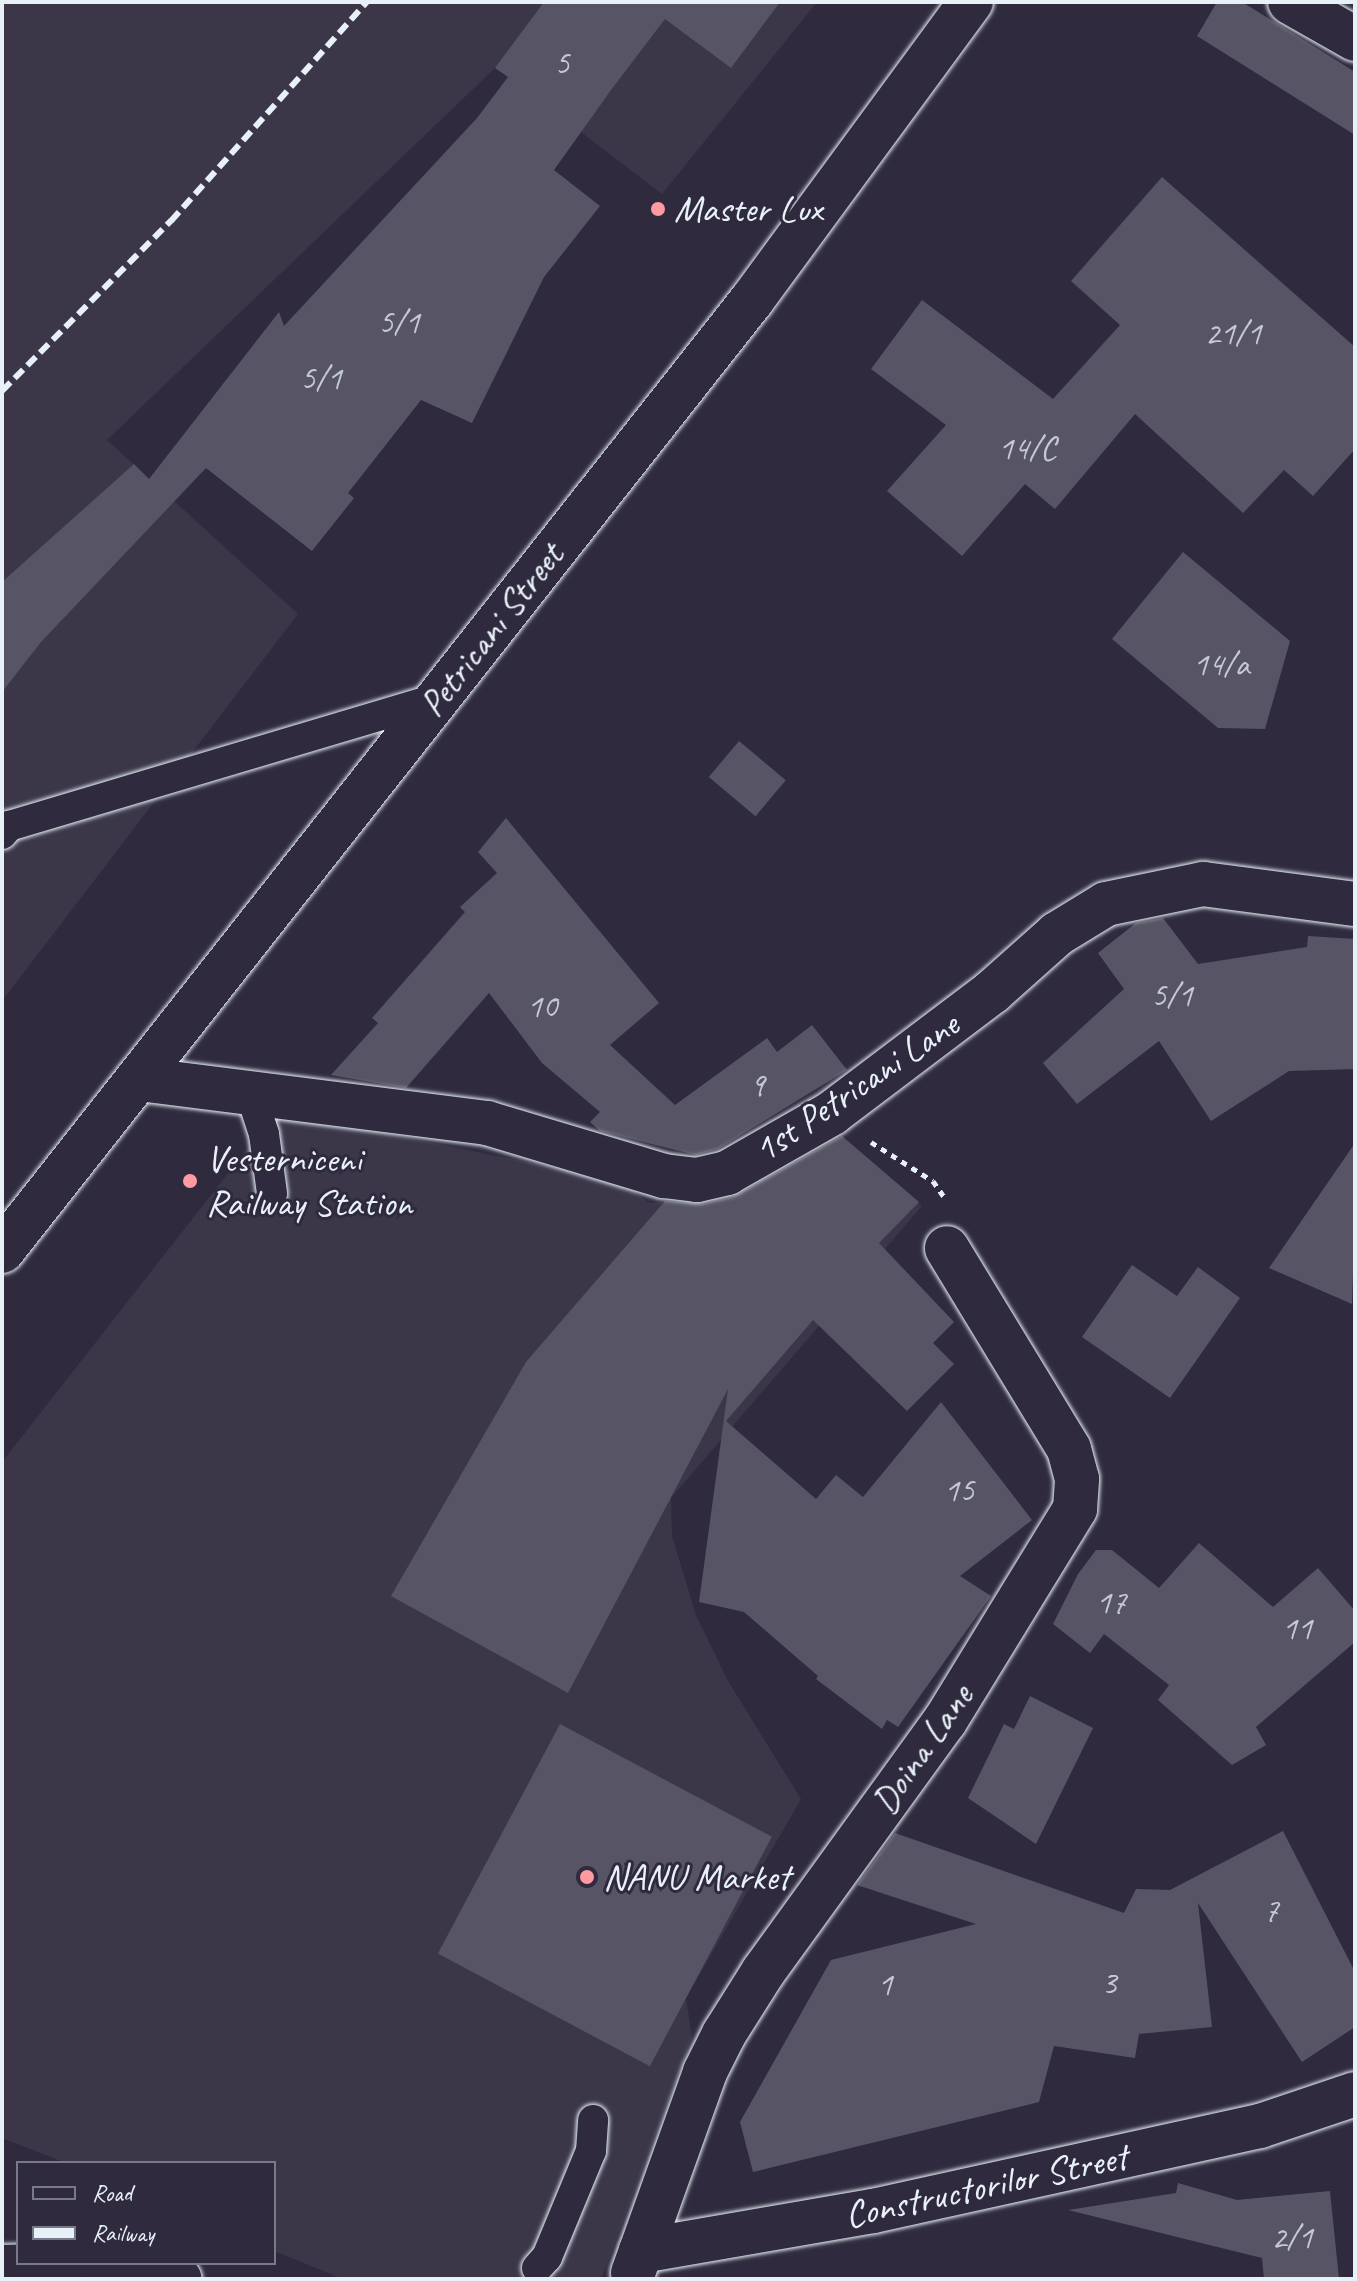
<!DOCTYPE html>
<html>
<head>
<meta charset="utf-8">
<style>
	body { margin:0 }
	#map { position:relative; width:1357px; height:2281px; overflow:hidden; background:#2f2a3d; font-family:Caveat,sans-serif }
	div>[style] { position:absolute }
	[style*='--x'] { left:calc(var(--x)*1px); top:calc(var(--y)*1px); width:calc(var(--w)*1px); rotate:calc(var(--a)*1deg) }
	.built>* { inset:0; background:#3b3749 }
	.building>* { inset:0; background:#575565; transform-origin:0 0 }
	.path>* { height:5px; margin-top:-2.5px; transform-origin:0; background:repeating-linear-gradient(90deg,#e8f1f8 0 6px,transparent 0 12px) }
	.roads { filter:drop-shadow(0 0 2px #e8f1f8) drop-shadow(0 0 2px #e8f1f8) }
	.service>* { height:30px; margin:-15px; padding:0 15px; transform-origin:15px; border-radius:15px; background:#2f2a3d }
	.minor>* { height:44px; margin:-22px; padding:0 22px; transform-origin:22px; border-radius:22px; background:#2f2a3d }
	.secondary>* { height:44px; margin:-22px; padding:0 22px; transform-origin:22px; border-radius:22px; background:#2f2a3d }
	.primary>* { height:44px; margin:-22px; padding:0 22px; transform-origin:22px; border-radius:22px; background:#2f2a3d }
	.rail>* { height:6px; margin-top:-3px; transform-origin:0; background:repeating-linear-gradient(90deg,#e8f1f8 0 12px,transparent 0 18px) }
	.dots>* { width:22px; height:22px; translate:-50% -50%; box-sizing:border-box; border:4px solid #2f2a3d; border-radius:50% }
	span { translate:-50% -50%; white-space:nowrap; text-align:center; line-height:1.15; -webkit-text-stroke:6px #2f2a3d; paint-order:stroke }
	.number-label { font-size:34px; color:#c4cad3 }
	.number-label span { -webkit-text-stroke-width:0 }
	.poi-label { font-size:38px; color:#e8f1f8 }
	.left { translate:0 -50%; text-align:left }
	.street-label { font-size:38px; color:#e8f1f8 }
	.frame { position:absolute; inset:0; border:4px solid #e8f1f8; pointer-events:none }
	.legend { position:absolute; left:16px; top:2161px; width:260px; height:104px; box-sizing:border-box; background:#2f2a3d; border:2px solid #797a88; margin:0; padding:10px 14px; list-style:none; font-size:24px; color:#e8f1f8 }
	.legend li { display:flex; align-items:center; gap:16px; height:40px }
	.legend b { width:40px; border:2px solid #797a88 }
</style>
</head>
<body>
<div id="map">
	<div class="built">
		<div style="clip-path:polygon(2px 2px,817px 2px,662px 194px,496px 67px,107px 440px,298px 614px,2px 1001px)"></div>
		<div style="clip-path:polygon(276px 1112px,618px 1180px,649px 1203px,683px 1201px,730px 1185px,829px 1129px,922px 1206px,671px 1498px,672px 1536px,696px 1615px,728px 1681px,801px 1799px,686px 1998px,692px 2037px,601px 2279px,343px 2279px,274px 2251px,274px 2163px,66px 2163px,2px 2138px,2px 1462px)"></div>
	</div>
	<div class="building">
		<div style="clip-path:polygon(544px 2px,780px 2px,731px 68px,665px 19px,611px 90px,554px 170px,600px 206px,544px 277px,472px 423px,421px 400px,348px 493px,354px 498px,312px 551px,206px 468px,41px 642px,2px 692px,2px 582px,134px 464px,149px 479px,279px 312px,284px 326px,477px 118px,508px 77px,495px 68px)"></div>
		<div style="clip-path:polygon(1217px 2px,1242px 2px,1355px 72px,1355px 135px,1197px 36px)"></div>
		<div style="clip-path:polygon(1162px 177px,1355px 347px,1355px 449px,1313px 496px,1284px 470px,1243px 513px,1135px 414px,1055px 509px,1025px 484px,962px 556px,887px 491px,946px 425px,871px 369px,922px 300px,1053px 399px,1120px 325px,1071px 281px)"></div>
		<div style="clip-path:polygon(1183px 552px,1290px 641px,1265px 729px,1218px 728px,1112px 639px)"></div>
		<div style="left:739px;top:741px;width:61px;height:47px;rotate:40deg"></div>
		<div style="clip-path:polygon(506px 818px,659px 1003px,610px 1045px,675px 1105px,767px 1038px,777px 1052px,812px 1025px,847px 1070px,718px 1149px,696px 1155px,600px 1131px,590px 1122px,600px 1112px,542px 1063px,489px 993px,406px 1088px,331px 1075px,378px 1023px,372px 1018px,465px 912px,460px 907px,497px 873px,478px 852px)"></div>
		<div style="clip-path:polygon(1163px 918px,1198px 964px,1307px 947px,1308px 936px,1355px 939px,1355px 1069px,1289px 1071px,1211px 1121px,1159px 1041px,1077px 1104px,1043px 1063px,1124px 989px,1098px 953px,1136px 923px)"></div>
		<div style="clip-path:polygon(842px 1136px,919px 1202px,879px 1243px,954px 1322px,933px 1343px,954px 1364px,907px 1411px,813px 1320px,726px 1421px,816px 1499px,836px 1475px,863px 1497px,941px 1402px,1032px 1520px,960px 1576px,991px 1596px,898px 1727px,887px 1720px,882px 1729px,816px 1679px,818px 1676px,744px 1612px,699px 1602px,728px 1389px,568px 1693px,391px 1596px,526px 1362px,665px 1201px,702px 1204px,733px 1197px)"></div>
		<div style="clip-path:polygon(1355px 1143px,1355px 1211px,1352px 1304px,1269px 1268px)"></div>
		<div style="clip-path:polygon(1132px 1265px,1177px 1296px,1198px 1267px,1240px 1298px,1170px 1398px,1082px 1337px)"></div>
		<div style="clip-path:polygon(1199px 1543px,1273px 1607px,1318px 1568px,1355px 1611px,1355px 1642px,1256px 1727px,1266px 1745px,1232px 1765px,1158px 1700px,1169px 1685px,1104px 1634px,1090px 1653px,1053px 1624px,1078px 1574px,1096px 1550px,1112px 1550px,1159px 1588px)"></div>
		<div style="clip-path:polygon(1030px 1696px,1093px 1728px,1036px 1844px,968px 1798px,1004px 1724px,1014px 1729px)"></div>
		<div style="left:560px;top:1724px;width:240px;height:260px;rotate:28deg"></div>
		<div style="clip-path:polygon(1283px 1831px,1355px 1972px,1355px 2027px,1302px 2062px,1198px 1903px,1212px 2027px,1139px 2034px,1135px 2058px,1054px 2046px,1039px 2102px,753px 2172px,740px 2122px,831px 1960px,976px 1924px,857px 1885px,895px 1833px,1124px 1913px,1136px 1889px,1170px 1890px)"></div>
		<div style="clip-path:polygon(1178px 2183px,1237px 2200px,1330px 2191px,1339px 2279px,1264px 2279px,1262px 2258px,1068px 2210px,1176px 2193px)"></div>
	</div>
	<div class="path">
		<div style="--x:871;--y:1142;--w:73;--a:32.2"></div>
		<div style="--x:933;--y:1181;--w:21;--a:55"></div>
	</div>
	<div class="roads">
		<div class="service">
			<div style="--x:2;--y:834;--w:11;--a:-49"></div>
			<div style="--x:9;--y:826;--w:448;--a:-16.6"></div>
			<div style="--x:250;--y:1091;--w:45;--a:72"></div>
			<div style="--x:264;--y:1134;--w:60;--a:82.3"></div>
			<div style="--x:537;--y:2268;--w:15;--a:-48"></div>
			<div style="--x:547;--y:2257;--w:115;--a:-67.5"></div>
			<div style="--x:591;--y:2151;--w:31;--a:-86"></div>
		</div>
		<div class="minor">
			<div style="--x:1290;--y:2;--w:75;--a:29.6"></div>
			<div style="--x:139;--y:1079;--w:351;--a:7.2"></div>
			<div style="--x:487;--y:1123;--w:185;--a:16.7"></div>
			<div style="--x:664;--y:1176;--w:33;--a:7"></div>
			<div style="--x:697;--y:1180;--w:31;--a:-13"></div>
			<div style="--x:727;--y:1173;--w:121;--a:-29.7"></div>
			<div style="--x:832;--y:1113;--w:201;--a:-37.1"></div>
			<div style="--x:992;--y:992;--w:87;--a:-41.7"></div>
			<div style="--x:1057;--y:934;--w:57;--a:-31.5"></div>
			<div style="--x:1106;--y:904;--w:99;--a:-11.7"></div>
			<div style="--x:1203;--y:884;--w:153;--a:7.5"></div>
			<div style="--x:641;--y:2251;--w:190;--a:-70.3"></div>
			<div style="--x:705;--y:2072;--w:42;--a:-63.4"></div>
			<div style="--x:724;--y:2034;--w:73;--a:-57.8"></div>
			<div style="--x:763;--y:1972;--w:310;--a:-54.1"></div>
			<div style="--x:945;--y:1721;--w:249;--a:-58.5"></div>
			<div style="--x:1075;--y:1509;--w:30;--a:-86"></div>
			<div style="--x:1077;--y:1479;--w:31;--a:-105"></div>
			<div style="--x:1069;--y:1449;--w:235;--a:-121.3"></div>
			<div style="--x:633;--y:2273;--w:23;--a:-70"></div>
			<div style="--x:641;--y:2251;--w:235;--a:-9.8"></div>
			<div style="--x:873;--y:2211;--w:396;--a:-12.4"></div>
			<div style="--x:1260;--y:2126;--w:100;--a:-18.6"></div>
		</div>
		<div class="secondary">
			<div style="--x:2;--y:2267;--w:102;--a:-1.7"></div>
			<div style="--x:104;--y:2264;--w:77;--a:11.2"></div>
		</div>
		<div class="primary">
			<div style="--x:2;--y:1251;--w:1211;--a:-51.74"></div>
			<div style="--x:752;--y:300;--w:370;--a:-53.7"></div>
		</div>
	</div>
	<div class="rail">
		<div style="--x:2;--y:391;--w:240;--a:-45.2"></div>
		<div style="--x:171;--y:221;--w:294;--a:-48.2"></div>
	</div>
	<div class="dots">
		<div style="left:658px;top:209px;background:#ff9aa2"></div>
		<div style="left:190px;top:1181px;background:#ff9aa2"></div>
		<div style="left:587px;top:1877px;background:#ff9aa2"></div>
	</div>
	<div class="number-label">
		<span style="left:562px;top:63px">5</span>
		<span style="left:399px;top:322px">5/1</span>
		<span style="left:1233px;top:333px">21/1</span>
		<span style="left:321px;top:378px">5/1</span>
		<span style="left:1027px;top:448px">14/C</span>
		<span style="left:1221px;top:664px">14/a</span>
		<span style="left:1172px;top:995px">5/1</span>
		<span style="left:542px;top:1006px">10</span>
		<span style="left:757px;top:1085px">9</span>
		<span style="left:959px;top:1490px">15</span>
		<span style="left:1111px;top:1602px">17</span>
		<span style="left:1297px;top:1628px">11</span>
		<span style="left:1271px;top:1910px">7</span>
		<span style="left:1109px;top:1983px">3</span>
		<span style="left:885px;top:1984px">1</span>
		<span style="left:1292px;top:2237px">2/1</span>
	</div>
	<div class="poi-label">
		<span class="left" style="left:674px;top:209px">Master Lux</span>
		<span class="left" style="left:206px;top:1181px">Vesterniceni<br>Railway Station</span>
		<span class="left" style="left:603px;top:1877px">NANU Market</span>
	</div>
	<div class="street-label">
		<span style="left:491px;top:630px;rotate:-52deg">Petricani Street</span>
		<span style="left:856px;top:1087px;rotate:-34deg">1st Petricani Lane</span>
		<span style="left:922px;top:1749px;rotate:-55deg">Doina Lane</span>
		<span style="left:986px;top:2186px;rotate:-12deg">Constructorilor Street</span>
	</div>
	<div class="frame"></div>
	<ul class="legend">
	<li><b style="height:10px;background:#2f2a3d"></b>Road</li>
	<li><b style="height:10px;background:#e8f1f8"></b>Railway</li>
	</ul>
</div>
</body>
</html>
